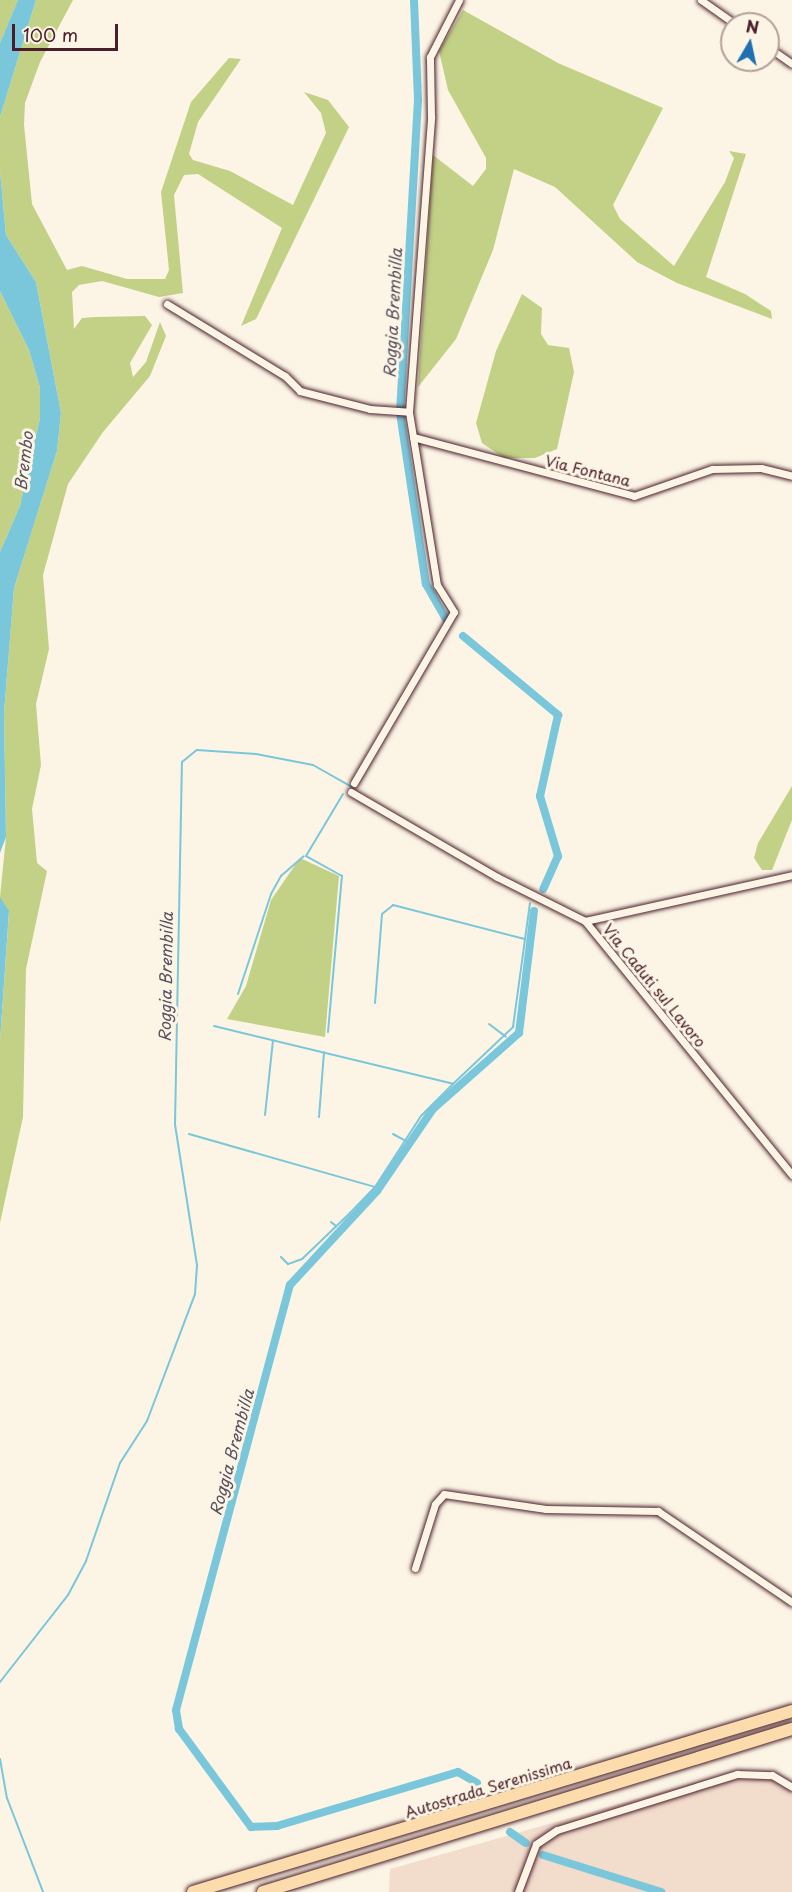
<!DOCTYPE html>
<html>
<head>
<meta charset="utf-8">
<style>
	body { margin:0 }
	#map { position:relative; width:792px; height:1892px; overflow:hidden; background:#fcf5e5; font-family:"Playpen Sans",sans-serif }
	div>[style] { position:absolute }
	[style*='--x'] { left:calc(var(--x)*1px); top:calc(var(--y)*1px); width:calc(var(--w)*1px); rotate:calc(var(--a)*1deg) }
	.built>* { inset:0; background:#f2dccc }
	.green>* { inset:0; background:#c2d186 }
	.water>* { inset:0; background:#7ac6da }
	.stream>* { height:2px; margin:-1px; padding:0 1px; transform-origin:1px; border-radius:1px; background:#7ac6da }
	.canal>* { height:8px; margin:-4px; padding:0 4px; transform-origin:4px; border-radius:4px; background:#7ac6da }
	.roads { filter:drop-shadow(0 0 2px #4a1f2b) drop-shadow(0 0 2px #4a1f2b) }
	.minor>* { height:7px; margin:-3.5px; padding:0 3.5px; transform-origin:3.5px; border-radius:3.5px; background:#fcf5e5 }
	.motorway>* { height:12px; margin:-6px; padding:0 6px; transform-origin:6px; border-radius:6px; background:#fcdcac }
	span { translate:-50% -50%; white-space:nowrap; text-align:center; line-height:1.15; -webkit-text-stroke:6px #fcf5e5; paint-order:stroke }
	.street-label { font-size:15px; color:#4a1f2b }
	.water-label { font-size:16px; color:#585160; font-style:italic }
	.north { position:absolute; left:720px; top:12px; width:60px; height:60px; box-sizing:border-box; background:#fcf5e5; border:2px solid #b59f9b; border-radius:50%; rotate:9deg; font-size:16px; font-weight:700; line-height:24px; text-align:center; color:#4a1f2b }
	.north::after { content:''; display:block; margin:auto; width:21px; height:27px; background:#1f6fb2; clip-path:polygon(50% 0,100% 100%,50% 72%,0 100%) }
	.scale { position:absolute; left:12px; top:24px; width:106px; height:27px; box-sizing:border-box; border:3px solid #4a1f2b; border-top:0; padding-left:8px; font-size:18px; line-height:21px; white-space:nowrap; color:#4a1f2b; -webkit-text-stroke:4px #fcf5e5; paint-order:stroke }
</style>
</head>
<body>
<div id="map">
	<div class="built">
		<div style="clip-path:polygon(714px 1777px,772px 1779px,792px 1787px,792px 1892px,389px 1892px,390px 1869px)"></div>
	</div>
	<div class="green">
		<div style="clip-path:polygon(0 0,18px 0,0 43px)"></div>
		<div style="clip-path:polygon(36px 0,73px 0,40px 62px,25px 103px,24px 125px,32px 204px,67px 270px,82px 266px,127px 279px,165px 279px,169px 270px,161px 192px,191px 102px,229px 58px,241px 59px,198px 122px,189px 154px,193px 160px,230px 171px,293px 205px,326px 133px,321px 113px,304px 92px,328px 100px,349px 127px,256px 319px,241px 326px,282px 228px,198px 174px,184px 175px,174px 195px,183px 293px,159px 297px,102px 281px,79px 285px,72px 292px,74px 329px,82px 318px,95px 317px,145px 316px,152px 325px,130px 363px,133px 377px,146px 362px,160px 322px,166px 336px,150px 376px,103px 432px,68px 484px,43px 575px,49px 649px,36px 704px,41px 765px,32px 809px,37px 863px,47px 871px,26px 969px,23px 1117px,0 1223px,0 1041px,9px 912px,0 897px,6px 837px,4px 713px,14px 588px,57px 451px,61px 413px,36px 282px,6px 235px,0 171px,0 117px)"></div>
		<div style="clip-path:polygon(463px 10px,558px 63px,663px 108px,613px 205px,620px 219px,674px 266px,725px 182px,734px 158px,729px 151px,746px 154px,706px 277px,745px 294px,771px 311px,772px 319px,677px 283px,637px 262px,555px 187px,514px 169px,493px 250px,456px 339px,418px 387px,433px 155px,473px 186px,486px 169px,486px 158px,448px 90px,439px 51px)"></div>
		<div style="clip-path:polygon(0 291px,29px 350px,40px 388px,40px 418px,20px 506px,0 552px)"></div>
		<div style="clip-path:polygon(522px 294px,542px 308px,541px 334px,548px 345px,569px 348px,574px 372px,557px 449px,535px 458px,504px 458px,482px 443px,476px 423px,496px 351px)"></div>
		<div style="clip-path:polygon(792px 786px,792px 820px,772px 870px,762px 870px,754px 858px,758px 843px)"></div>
		<div style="clip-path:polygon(300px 858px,339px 876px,325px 1037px,227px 1019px,246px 986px,271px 900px)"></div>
	</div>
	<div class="water">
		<div style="clip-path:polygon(18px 0,36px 0,0 117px,0 43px)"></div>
		<div style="clip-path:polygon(0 171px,6px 235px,36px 282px,61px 413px,57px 451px,14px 588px,4px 713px,6px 837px,0 853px,0 552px,20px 506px,40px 418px,40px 388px,29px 350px,0 291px)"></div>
		<div style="clip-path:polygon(0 897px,9px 911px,0 1041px)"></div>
	</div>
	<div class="stream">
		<div style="--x:238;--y:994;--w:105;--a:-71.7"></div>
		<div style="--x:271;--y:894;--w:21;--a:-61"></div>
		<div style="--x:281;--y:876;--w:30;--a:-41"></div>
		<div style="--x:375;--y:1003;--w:89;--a:-85.5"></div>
		<div style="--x:382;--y:914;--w:14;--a:-39"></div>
		<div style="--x:393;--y:905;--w:135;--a:14.5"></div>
		<div style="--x:489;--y:1024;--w:21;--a:37"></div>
		<div style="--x:214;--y:1026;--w:246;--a:13.6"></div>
		<div style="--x:453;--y:1084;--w:45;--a:135"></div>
		<div style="--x:421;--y:1116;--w:85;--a:122.9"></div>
		<div style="--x:375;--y:1187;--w:36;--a:134"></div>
		<div style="--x:350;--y:1213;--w:66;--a:136.2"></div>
		<div style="--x:302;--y:1259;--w:15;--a:160"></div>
		<div style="--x:288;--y:1264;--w:10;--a:-135"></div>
		<div style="--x:328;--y:1032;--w:157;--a:-84.9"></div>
		<div style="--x:342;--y:876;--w:41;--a:-150.9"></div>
		<div style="--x:306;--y:856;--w:72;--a:-59.2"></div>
		<div style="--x:453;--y:1084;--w:83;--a:-43.5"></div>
		<div style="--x:513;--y:1027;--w:125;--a:-82.2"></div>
		<div style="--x:265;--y:1115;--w:75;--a:-83.9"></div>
		<div style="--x:319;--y:1117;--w:65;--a:-85.6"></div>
		<div style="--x:189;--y:1134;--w:193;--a:15.9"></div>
		<div style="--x:393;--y:1134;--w:15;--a:28"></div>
		<div style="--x:331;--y:1222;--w:6;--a:39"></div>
		<div style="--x:0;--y:1682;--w:110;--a:-52"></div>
		<div style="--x:68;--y:1595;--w:38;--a:-62"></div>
		<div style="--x:86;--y:1561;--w:104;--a:-70.9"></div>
		<div style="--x:120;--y:1463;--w:50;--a:-57.3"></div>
		<div style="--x:147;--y:1421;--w:136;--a:-69.3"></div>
		<div style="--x:195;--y:1294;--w:29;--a:-86"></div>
		<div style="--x:197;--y:1265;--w:143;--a:-98.9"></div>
		<div style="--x:175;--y:1124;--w:362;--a:-88.9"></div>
		<div style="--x:182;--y:762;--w:19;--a:-39"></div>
		<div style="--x:197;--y:750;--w:59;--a:3.9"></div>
		<div style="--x:256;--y:754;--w:58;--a:10.9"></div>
		<div style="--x:313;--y:765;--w:45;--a:29.4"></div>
		<div style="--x:0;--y:1759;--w:40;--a:80"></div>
		<div style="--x:7;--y:1798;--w:101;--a:69"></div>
	</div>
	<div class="canal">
		<div style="--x:414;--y:0;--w:100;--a:87.7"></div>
		<div style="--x:418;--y:100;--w:314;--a:93.3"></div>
		<div style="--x:400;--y:413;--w:173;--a:81.4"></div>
		<div style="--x:426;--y:584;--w:43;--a:60.4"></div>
		<div style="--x:463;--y:636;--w:124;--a:39.7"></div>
		<div style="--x:558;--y:715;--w:83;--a:102.5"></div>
		<div style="--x:540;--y:796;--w:63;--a:73.3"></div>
		<div style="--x:558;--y:856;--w:36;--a:114"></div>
		<div style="--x:477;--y:1783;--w:22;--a:-150"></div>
		<div style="--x:458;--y:1772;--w:189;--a:163.4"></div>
		<div style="--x:277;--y:1826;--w:26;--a:178"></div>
		<div style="--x:251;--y:1827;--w:122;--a:-126.3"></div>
		<div style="--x:179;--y:1729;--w:19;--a:-99"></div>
		<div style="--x:176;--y:1710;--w:440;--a:-75"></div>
		<div style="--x:290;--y:1285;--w:128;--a:-47.2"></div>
		<div style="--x:377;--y:1191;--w:99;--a:-55.7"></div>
		<div style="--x:433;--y:1109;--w:115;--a:-41.5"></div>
		<div style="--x:519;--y:1033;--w:123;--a:-83"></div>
		<div style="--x:510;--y:1832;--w:19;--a:35"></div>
		<div style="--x:543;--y:1855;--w:124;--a:17.4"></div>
	</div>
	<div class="roads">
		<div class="minor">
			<div style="--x:701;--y:0;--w:42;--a:35.2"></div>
			<div style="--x:768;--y:47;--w:29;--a:35"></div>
			<div style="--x:167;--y:304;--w:138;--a:31.4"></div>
			<div style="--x:285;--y:376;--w:21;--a:45"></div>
			<div style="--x:300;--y:391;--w:72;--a:14.4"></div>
			<div style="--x:370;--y:409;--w:39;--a:4"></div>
			<div style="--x:413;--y:437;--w:229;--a:14.9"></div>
			<div style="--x:634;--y:496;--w:83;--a:-19.1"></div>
			<div style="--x:712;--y:469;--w:49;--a:-1.2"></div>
			<div style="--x:761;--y:468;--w:32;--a:14"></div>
			<div style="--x:354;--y:783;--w:198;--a:-59.7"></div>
			<div style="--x:454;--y:612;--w:32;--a:-122"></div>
			<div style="--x:437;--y:585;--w:175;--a:-99.2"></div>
			<div style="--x:409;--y:412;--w:296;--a:-85.7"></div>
			<div style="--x:431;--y:117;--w:60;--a:-91"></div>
			<div style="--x:430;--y:57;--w:64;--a:-63"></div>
			<div style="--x:351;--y:792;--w:169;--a:30.2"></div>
			<div style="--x:497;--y:877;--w:98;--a:26.6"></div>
			<div style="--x:585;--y:921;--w:328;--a:50.8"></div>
			<div style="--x:585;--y:921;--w:212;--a:-12.5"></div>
			<div style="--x:415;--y:1568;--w:67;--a:-72.6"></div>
			<div style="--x:435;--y:1504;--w:13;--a:-48"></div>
			<div style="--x:444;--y:1494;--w:103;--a:8.4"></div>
			<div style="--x:546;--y:1509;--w:112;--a:1"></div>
			<div style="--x:658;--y:1511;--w:162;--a:34.2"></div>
			<div style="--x:518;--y:1892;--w:51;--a:-69.4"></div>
			<div style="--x:536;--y:1844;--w:25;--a:-34"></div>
			<div style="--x:557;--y:1830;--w:189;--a:-17.3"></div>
			<div style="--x:737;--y:1774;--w:35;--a:2"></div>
			<div style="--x:772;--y:1775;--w:23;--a:31"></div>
		</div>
		<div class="motorway">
			<div style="--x:193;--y:1892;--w:626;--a:-16.81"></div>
			<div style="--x:263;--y:1892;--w:554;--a:-17.13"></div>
		</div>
	</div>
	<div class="street-label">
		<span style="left:588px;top:470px;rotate:14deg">Via Fontana</span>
		<span style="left:655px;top:985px;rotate:51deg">Via Caduti sul Lavoro</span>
		<span style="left:488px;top:1787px;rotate:-17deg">Autostrada Serenissima</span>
	</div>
	<div class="water-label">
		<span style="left:392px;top:313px;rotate:-87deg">Roggia Brembilla</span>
		<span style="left:23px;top:461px;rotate:-83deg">Brembo</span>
		<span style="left:165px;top:977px;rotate:-89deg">Roggia Brembilla</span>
		<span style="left:231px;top:1452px;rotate:-75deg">Roggia Brembilla</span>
	</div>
	<div class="north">N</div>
	<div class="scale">100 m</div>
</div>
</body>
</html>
